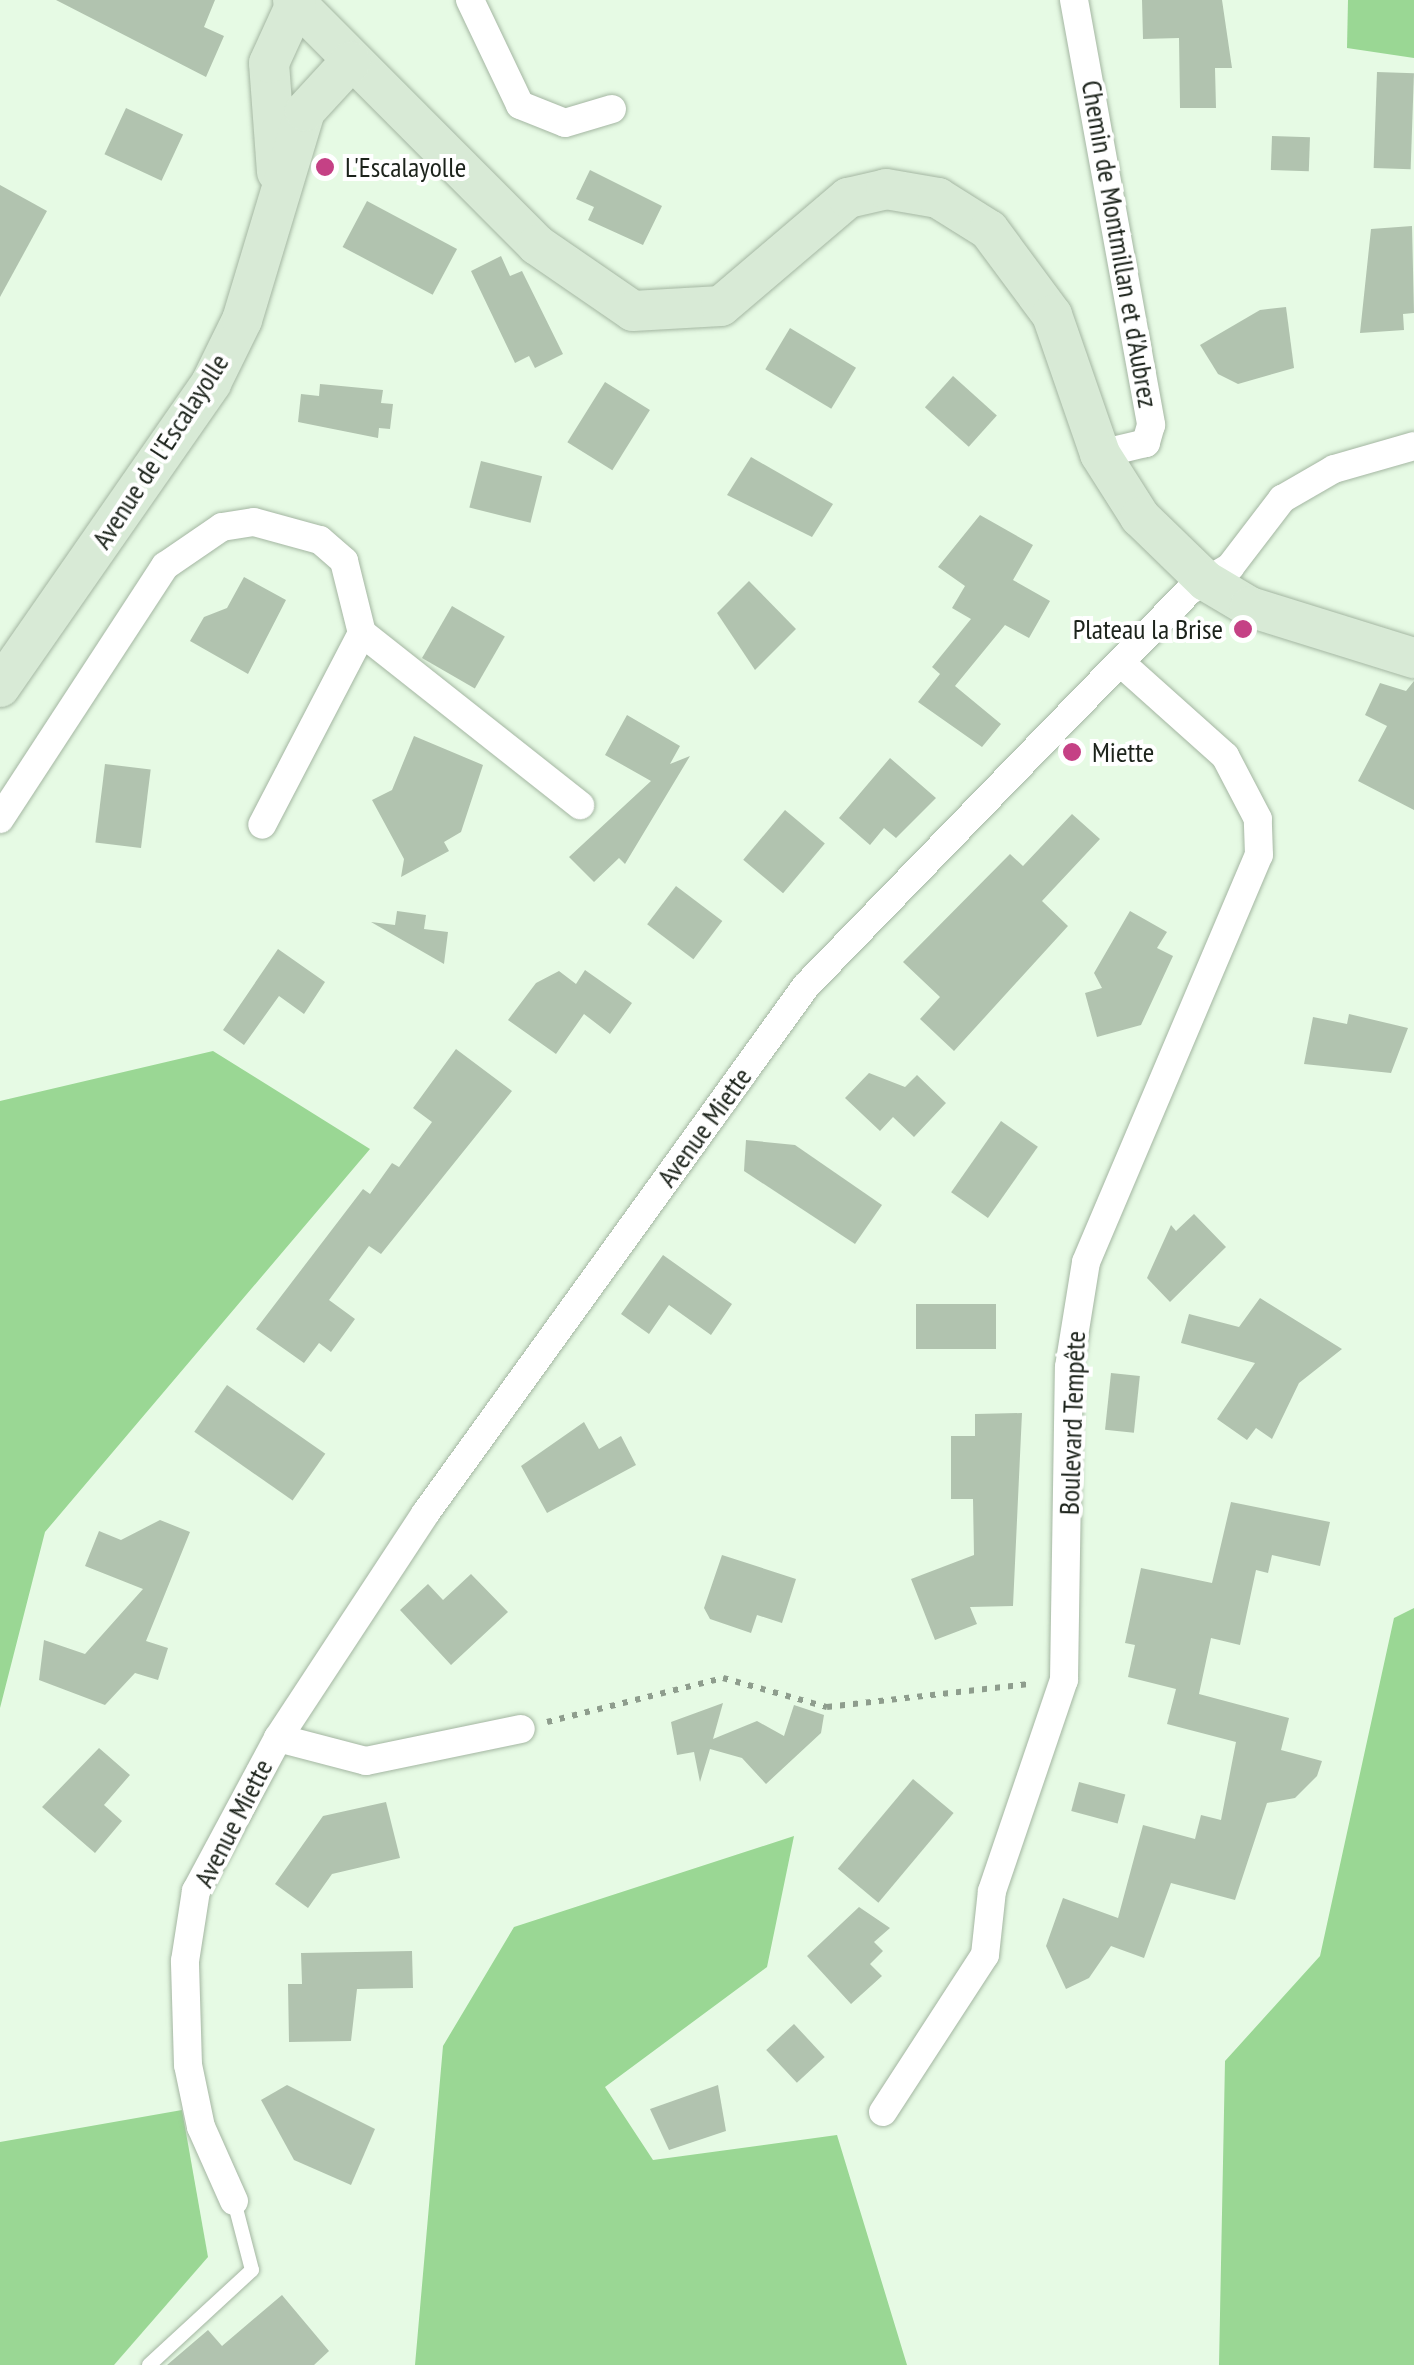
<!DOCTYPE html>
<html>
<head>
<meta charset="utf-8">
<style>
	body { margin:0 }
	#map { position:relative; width:1414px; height:2365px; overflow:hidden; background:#e6fae4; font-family:"PT Sans Narrow",sans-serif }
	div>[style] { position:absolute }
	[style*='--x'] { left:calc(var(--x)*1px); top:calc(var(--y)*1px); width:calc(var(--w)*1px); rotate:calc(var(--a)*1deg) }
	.forest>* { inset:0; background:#9ad794 }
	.building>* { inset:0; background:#b1c3af; transform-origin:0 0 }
	.path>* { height:6px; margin-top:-3px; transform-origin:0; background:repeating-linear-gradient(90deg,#8e9d8d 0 5px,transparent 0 13px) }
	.roads { filter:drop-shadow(0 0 2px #a4b6a2) drop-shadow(0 0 2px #a4b6a2) }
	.lane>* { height:14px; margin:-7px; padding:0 7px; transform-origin:7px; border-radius:7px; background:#fff }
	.street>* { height:28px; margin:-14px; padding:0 14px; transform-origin:14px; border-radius:14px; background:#fff }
	.secondary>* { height:40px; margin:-20px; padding:0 20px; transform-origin:20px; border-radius:20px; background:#d8ead6 }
	.dots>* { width:28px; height:28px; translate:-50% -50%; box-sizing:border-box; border:5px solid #fff; border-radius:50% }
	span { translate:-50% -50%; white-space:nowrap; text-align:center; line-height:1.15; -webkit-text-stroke:8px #fff; paint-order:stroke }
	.poi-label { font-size:28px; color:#1c231b }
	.left { translate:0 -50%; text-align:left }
	.right { translate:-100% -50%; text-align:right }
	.street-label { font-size:28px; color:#1c231b }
</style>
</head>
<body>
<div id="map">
	<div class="forest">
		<div style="clip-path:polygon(1348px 0,1414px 0,1414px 58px,1347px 48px)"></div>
		<div style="clip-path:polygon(213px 1051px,370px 1149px,45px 1532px,0 1708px,0 1101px)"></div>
		<div style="clip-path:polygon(1414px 1608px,1414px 2365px,1219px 2365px,1225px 2061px,1320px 1956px,1394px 1618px)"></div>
		<div style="clip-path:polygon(794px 1836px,767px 1967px,605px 2087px,653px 2160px,837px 2135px,907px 2365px,415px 2365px,443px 2046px,514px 1927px)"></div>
		<div style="clip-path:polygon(182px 2110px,208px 2257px,114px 2365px,0 2365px,0 2142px)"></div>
	</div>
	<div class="building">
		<div style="clip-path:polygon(56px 0,215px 0,204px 27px,224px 36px,206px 77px)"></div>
		<div style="clip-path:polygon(1142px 0,1222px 0,1232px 68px,1215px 68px,1216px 108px,1180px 108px,1179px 38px,1143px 39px)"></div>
		<div style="left:1377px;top:72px;width:37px;height:96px;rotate:2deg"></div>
		<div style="left:126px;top:108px;width:63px;height:51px;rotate:25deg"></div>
		<div style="left:1272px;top:136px;width:38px;height:34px;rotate:2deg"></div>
		<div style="clip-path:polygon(590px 170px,662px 206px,643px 245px,588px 220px,594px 207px,576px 199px)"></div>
		<div style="clip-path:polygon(0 185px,47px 211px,0 297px)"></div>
		<div style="left:367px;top:201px;width:102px;height:52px;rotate:28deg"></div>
		<div style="clip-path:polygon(1412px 226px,1414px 313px,1403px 314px,1404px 330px,1360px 333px,1371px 229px)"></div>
		<div style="clip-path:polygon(501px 256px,510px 276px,522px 271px,563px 354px,535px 368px,529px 356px,515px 363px,471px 271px)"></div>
		<div style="clip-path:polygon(1286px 307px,1294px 368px,1238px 384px,1218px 374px,1200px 345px,1260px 310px)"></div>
		<div style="left:790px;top:328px;width:77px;height:48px;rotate:31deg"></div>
		<div style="left:953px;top:376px;width:59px;height:42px;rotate:42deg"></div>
		<div style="left:605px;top:382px;width:53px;height:71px;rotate:32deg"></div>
		<div style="clip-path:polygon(320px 384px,383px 390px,381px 403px,393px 404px,390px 429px,379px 428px,378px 438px,298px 422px,301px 394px,319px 396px)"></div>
		<div style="clip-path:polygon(751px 457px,833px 504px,812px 537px,727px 495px)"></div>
		<div style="left:481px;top:461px;width:63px;height:48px;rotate:14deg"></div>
		<div style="clip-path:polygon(980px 515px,1033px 545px,1013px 580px,1050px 601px,1029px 638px,1005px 625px,955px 686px,1001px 724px,982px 747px,918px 702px,940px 674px,932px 667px,971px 619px,952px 608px,965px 586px,938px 567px)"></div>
		<div style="clip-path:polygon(244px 577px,286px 600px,248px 674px,190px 641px,204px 617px,227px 608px)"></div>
		<div style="clip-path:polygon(749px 581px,796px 629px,755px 670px,717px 613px)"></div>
		<div style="left:452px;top:606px;width:61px;height:60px;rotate:30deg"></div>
		<div style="clip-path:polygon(1414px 681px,1414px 810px,1358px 781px,1387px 726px,1365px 715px,1380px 683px,1406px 691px)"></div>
		<div style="clip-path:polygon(627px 715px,680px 746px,670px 764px,690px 756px,625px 864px,619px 858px,594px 882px,569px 857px,651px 781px,605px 755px)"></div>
		<div style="clip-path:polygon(414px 736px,483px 765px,461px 832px,444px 842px,449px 851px,401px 877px,404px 859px,372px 800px,392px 790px)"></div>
		<div style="clip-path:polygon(890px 758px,936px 798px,896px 838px,884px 828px,870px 845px,839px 818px)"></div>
		<div style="left:105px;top:764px;width:46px;height:79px;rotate:7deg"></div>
		<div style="left:785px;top:810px;width:52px;height:65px;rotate:40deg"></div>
		<div style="clip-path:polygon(1072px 814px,1100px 839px,1042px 901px,1068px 926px,954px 1051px,920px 1019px,940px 997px,903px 962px,1010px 854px,1023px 866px)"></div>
		<div style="left:676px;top:886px;width:58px;height:48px;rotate:37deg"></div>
		<div style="clip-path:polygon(397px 911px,426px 915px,424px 929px,448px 932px,444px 964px,371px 922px,395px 925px)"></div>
		<div style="clip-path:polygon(1130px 911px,1167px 932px,1157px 948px,1173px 956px,1141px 1025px,1097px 1037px,1085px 993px,1102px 988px,1094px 973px)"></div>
		<div style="clip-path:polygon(278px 949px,325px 982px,304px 1014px,279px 996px,244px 1045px,223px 1030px)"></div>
		<div style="clip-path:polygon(585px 970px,632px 1003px,610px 1034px,584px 1014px,556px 1054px,508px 1020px,536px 983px,559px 971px,576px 984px)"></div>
		<div style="clip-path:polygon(1349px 1014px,1408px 1028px,1391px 1073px,1304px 1064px,1313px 1017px,1347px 1024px)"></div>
		<div style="clip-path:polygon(456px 1049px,512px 1091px,381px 1254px,369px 1246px,329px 1300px,355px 1319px,331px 1352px,319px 1343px,304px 1363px,256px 1329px,363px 1189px,370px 1194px,392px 1163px,399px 1167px,432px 1122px,413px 1108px)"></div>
		<div style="clip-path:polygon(869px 1073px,905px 1087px,917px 1075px,946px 1103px,914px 1137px,893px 1117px,880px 1131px,845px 1098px)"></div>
		<div style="left:1001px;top:1121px;width:45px;height:87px;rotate:35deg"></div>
		<div style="clip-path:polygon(746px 1140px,795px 1145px,882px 1205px,855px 1244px,744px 1171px)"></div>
		<div style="clip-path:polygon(1194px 1214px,1226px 1247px,1170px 1302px,1147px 1278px,1171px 1225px,1176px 1231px)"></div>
		<div style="clip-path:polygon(663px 1255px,732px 1304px,711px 1335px,669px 1305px,649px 1334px,621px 1314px)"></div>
		<div style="clip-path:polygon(1260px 1298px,1342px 1349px,1299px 1383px,1272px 1439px,1256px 1428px,1247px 1440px,1217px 1419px,1255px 1363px,1181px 1343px,1189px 1314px,1239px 1327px)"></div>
		<div style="left:996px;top:1304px;width:45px;height:80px;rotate:90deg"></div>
		<div style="left:1111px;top:1373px;width:29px;height:57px;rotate:6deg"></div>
		<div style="left:227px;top:1385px;width:120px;height:57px;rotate:35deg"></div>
		<div style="clip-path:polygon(1022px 1413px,1013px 1606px,970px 1607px,977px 1624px,935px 1640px,911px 1579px,974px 1555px,973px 1499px,951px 1499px,951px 1436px,975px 1436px,975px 1414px)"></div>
		<div style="clip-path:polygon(584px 1422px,599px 1449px,621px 1436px,636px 1465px,547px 1513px,521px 1466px)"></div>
		<div style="clip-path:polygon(1231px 1502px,1330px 1522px,1320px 1566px,1272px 1555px,1268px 1573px,1256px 1570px,1240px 1645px,1211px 1638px,1199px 1694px,1289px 1718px,1281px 1750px,1322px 1761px,1317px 1776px,1295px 1798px,1267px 1803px,1235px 1900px,1171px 1883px,1144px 1958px,1111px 1946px,1089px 1978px,1066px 1989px,1046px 1946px,1063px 1898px,1118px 1918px,1143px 1825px,1195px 1839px,1201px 1815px,1221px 1820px,1236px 1742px,1167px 1724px,1176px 1689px,1128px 1677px,1135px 1645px,1125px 1643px,1141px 1568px,1212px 1583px)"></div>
		<div style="clip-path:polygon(160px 1520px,190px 1532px,146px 1641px,168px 1648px,158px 1680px,135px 1673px,105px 1705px,39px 1680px,44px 1640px,85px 1654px,143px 1589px,85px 1566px,99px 1531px,121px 1540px)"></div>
		<div style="clip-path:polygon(722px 1555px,796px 1579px,782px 1623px,757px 1615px,751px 1633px,710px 1619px,704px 1608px)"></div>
		<div style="clip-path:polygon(471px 1574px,508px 1612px,451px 1665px,400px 1610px,428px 1584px,443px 1600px)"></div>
		<div style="clip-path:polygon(723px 1703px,713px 1739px,757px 1721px,784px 1736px,794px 1705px,824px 1715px,821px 1733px,766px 1784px,742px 1758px,710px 1749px,700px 1782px,694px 1752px,677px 1755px,671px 1722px)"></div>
		<div style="clip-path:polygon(99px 1748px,130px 1775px,104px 1805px,122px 1821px,95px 1853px,42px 1807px)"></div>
		<div style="left:913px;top:1779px;width:53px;height:117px;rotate:40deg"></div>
		<div style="left:1079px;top:1782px;width:48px;height:30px;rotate:15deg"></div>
		<div style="clip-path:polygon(386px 1802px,400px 1858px,332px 1874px,308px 1908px,275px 1884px,323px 1816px)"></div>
		<div style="clip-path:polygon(859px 1907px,890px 1928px,874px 1942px,883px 1951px,870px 1964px,882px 1976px,851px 2004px,807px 1956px)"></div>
		<div style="clip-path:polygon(412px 1951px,413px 1988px,357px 1989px,351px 2041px,289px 2042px,288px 1984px,302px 1984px,301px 1953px)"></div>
		<div style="left:794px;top:2024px;width:45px;height:38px;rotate:47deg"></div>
		<div style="clip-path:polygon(287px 2085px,375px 2129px,351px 2185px,294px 2160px,261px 2100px)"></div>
		<div style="clip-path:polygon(718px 2085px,726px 2131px,669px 2150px,650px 2109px)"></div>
		<div style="clip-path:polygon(282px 2295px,329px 2351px,314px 2365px,167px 2365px,208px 2330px,222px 2346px)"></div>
	</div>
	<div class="path">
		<div style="--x:547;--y:1722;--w:181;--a:-14"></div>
		<div style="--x:723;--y:1678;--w:108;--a:15.6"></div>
		<div style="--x:827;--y:1707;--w:203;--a:-6.5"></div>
	</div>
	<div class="roads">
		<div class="lane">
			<div style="--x:149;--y:2365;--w:140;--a:-42.7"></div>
			<div style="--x:252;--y:2270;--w:71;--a:-104.6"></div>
		</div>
		<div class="street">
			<div style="--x:470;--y:0;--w:116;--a:64.5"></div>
			<div style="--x:520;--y:105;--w:48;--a:21.8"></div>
			<div style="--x:565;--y:123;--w:49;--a:-16.6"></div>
			<div style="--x:1074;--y:0;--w:432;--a:79.7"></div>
			<div style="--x:1151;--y:425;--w:19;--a:106"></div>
			<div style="--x:1146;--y:443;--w:47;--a:166.6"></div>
			<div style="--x:362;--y:633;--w:278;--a:38.3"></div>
			<div style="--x:0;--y:819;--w:302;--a:-56.9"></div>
			<div style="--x:165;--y:566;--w:69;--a:-34.4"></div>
			<div style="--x:222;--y:527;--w:32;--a:-9"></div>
			<div style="--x:254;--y:522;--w:68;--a:15.3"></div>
			<div style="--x:320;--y:540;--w:32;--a:41"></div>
			<div style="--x:344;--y:561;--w:74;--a:76"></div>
			<div style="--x:362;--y:633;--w:216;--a:117.5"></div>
			<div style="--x:278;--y:1738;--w:91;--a:14.6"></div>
			<div style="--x:366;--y:1761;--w:158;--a:-11.7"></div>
			<div style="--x:883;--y:2112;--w:187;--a:-57"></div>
			<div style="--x:985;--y:1955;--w:64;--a:-83.8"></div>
			<div style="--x:992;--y:1891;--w:223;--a:-71.2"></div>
			<div style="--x:1064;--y:1680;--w:313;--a:-89.1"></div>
			<div style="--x:1069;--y:1367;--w:106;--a:-80.8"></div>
			<div style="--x:1086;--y:1262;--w:442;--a:-67"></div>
			<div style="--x:1259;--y:855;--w:36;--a:-92"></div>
			<div style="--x:1258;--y:819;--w:71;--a:-117.6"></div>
			<div style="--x:1225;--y:756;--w:138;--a:-138.2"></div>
			<div style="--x:234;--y:2201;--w:81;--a:-114"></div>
			<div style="--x:201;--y:2127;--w:63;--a:-101.8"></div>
			<div style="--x:188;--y:2065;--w:104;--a:-91.7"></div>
			<div style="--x:185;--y:1961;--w:71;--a:-81.1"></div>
			<div style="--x:196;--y:1891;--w:174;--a:-61.8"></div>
			<div style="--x:278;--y:1738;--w:268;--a:-56.7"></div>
			<div style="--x:425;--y:1514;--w:651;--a:-54.19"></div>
			<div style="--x:806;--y:986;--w:550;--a:-45.88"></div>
			<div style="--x:1189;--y:591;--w:48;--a:-30.3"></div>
			<div style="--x:1230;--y:567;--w:86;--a:-52.6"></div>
			<div style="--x:1282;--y:499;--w:60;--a:-30"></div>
			<div style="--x:1334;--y:469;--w:83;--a:-16"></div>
		</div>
		<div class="secondary">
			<div style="--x:293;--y:0;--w:346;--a:45.1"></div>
			<div style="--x:537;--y:245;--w:116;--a:34.5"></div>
			<div style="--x:633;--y:311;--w:88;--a:-3.3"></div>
			<div style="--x:721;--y:306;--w:167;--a:-40.4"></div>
			<div style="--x:848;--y:198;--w:39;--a:-13"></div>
			<div style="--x:886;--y:189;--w:53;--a:9.8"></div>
			<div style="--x:938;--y:198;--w:60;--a:32.1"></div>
			<div style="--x:989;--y:230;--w:106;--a:53.5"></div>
			<div style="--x:1052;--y:315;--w:147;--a:70.9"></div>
			<div style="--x:1100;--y:454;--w:75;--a:57.6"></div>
			<div style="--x:1140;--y:517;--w:92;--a:44.1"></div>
			<div style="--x:1206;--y:581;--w:51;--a:30.6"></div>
			<div style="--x:1250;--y:607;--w:172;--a:17.3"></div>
			<div style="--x:277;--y:172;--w:109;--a:-94.2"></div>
			<div style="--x:269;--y:63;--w:65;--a:-65.4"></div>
			<div style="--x:0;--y:687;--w:370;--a:-55.2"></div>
			<div style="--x:211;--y:383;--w:70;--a:-63.8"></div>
			<div style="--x:242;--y:320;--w:218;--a:-73.2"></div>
			<div style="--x:305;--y:111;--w:67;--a:-47.4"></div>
		</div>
	</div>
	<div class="dots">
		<div style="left:325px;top:167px;background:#c54185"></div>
		<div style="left:1243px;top:629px;background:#c54185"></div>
		<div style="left:1072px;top:752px;background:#c54185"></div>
	</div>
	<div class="poi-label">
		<span class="left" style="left:345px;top:167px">L'Escalayolle</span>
		<span class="right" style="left:1223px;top:629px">Plateau la Brise</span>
		<span class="left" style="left:1092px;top:752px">Miette</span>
	</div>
	<div class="street-label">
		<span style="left:1120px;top:244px;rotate:80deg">Chemin de Montmillan et d'Aubrez</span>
		<span style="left:160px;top:451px;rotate:-57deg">Avenue de l'Escalayolle</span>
		<span style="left:704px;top:1127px;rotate:-54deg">Avenue Miette</span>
		<span style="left:1072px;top:1423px;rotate:-88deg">Boulevard Tempête</span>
		<span style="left:233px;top:1823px;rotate:-63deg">Avenue Miette</span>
	</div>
</div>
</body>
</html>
